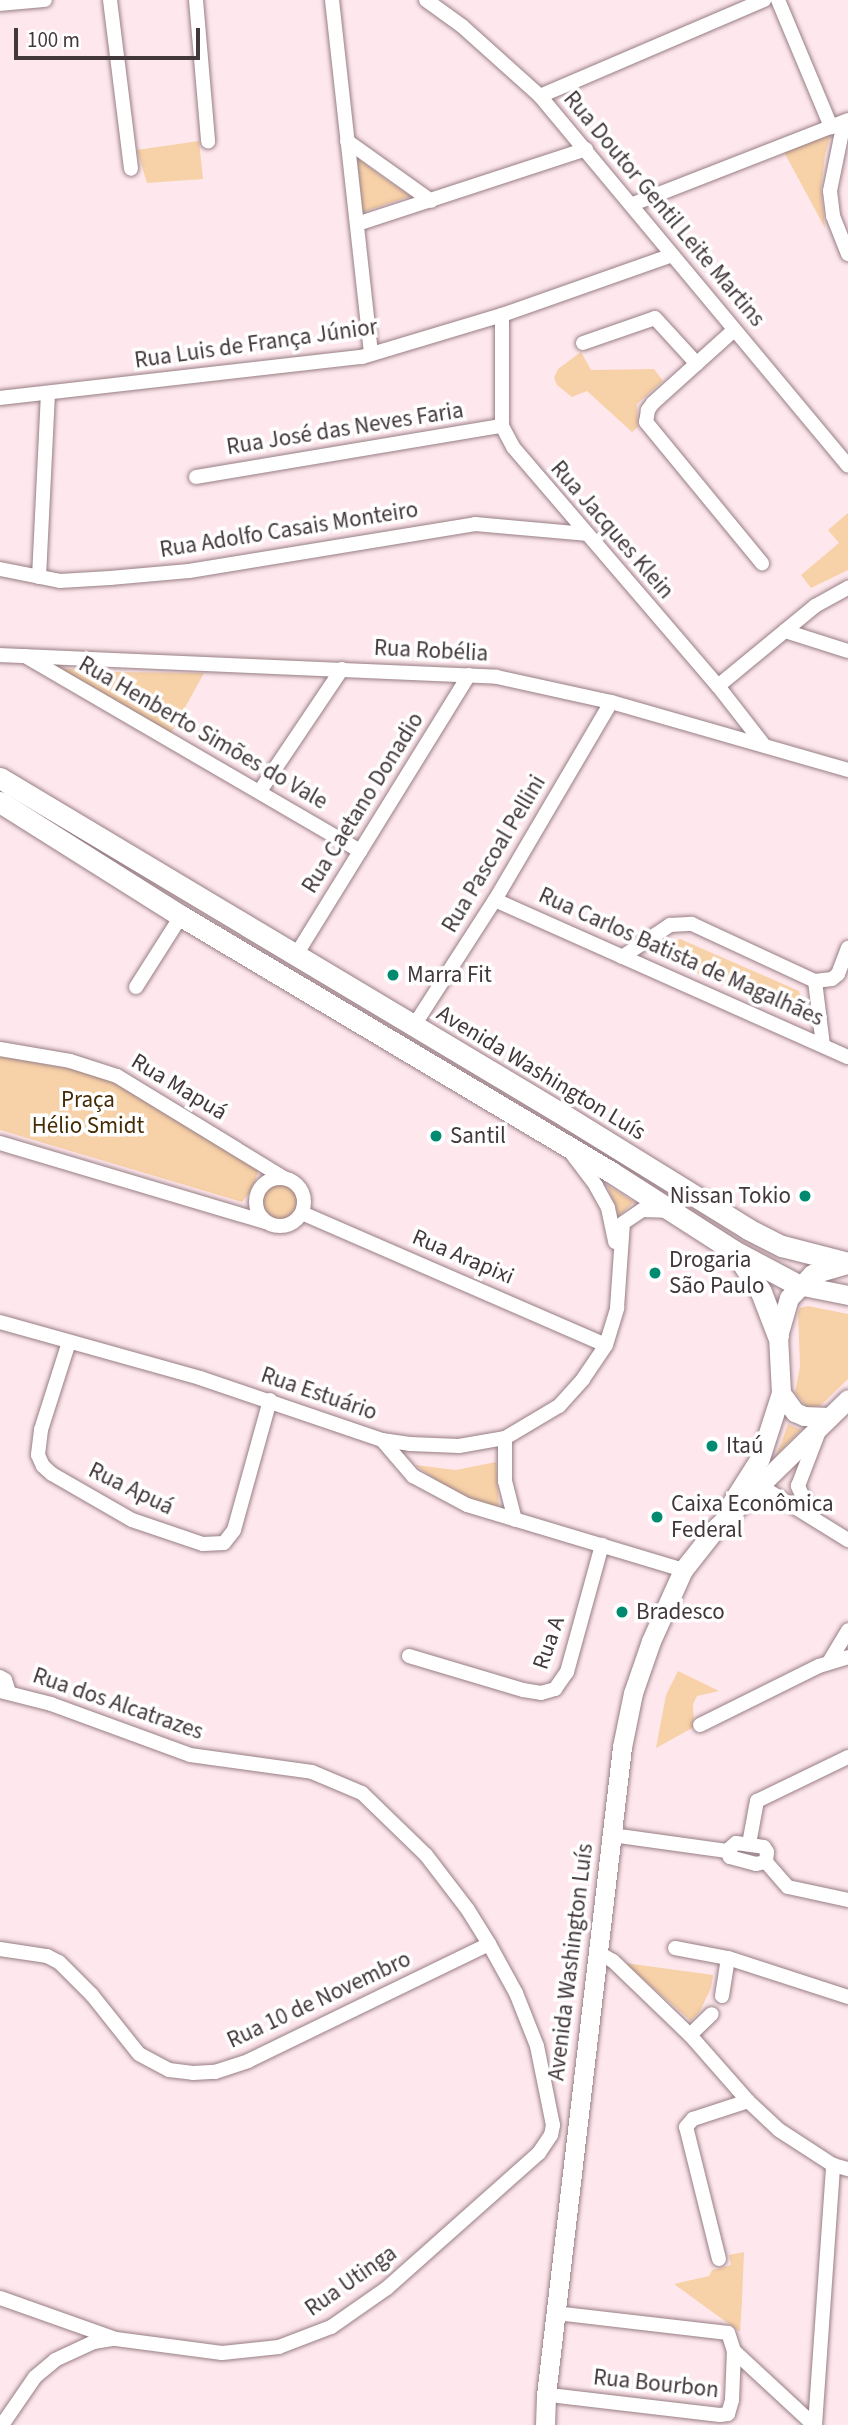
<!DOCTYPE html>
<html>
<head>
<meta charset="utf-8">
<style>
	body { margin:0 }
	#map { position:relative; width:848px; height:2425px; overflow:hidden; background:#fee8ed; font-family:"Source Sans 3",sans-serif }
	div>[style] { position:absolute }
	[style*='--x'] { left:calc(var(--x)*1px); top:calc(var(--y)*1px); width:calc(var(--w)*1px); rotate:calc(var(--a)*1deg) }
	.green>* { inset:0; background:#f7d1a7 }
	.round { border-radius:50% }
	.roads { filter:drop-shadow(0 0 2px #977e84) drop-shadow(0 0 2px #977e84) }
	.minor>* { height:14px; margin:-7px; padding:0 7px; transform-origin:7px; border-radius:7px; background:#fff }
	.minor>.ring { margin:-7px; padding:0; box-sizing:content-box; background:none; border:14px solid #fff; border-radius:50% }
	.major>* { height:19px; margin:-9.5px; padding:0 9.5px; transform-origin:9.5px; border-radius:9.5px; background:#fff }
	.highway>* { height:21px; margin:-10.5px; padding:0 10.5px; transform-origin:10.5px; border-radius:10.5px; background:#fff }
	.dots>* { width:19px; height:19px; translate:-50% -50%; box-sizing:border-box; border:4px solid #fff; border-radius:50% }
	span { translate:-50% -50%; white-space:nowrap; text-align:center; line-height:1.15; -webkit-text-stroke:7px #fff; paint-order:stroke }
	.street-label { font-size:23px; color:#42373a }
	.poi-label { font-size:23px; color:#42373a }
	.left { translate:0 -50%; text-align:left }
	.right { translate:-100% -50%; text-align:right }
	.park-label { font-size:23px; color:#462b04 }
	.scale { position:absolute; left:14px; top:28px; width:186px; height:32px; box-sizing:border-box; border:4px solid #42373a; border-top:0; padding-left:9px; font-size:21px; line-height:24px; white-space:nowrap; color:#42373a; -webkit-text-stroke:5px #fff; paint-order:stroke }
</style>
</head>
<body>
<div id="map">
	<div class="green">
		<div style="clip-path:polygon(831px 134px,825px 155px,821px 190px,825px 228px,784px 152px)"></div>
		<div style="clip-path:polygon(199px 141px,203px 179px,147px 183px,137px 150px)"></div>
		<div style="clip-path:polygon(357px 158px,385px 179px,411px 196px,363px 212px)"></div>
		<div style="clip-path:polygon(581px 352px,591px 370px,654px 369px,663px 381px,637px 404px,638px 427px,632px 432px,587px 391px,572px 397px,557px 385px,554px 378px,558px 369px)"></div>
		<div style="clip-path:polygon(848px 513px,848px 570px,811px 588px,801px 575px,839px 543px,828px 530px)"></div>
		<div style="clip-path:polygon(57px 668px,110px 672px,204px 673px,171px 733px)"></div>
		<div style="clip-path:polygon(680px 939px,799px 991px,807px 1020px,658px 956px,658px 952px)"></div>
		<div style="clip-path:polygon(0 1056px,104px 1075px,260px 1167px,253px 1188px,242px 1202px,0 1130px)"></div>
		<div class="round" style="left:263px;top:1183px;width:36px;height:36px"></div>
		<div style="clip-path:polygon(607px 1185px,634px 1202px,619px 1216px)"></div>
		<div style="clip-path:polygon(808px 1306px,848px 1314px,848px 1379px,820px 1406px,808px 1408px,795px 1393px,800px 1366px,798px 1313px,800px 1308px)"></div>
		<div style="clip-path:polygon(788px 1424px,801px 1430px,776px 1455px,782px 1441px)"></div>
		<div style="clip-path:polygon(496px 1462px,499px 1509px,452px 1492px,415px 1465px,456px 1470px)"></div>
		<div style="clip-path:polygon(678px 1671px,719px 1691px,697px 1696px,693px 1704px,694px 1727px,656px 1748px,666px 1695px)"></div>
		<div style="clip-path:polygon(625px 1963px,713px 1975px,711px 1988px,700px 2011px,691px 2021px)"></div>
		<div style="clip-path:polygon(744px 2252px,742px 2301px,740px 2332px,674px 2284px,709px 2276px,712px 2270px,731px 2265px,729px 2255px)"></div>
	</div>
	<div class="roads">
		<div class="minor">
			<div style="--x:110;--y:0;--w:170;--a:82.9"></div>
			<div style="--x:196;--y:0;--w:142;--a:85.1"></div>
			<div style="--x:332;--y:0;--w:356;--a:83.7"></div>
			<div style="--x:426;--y:0;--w:44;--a:35.8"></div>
			<div style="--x:462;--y:26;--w:105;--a:41.9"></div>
			<div style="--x:540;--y:96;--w:481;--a:50.2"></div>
			<div style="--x:778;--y:0;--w:138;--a:67.3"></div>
			<div style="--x:0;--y:4;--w:45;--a:-5.1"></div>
			<div style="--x:540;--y:96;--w:244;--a:-23.2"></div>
			<div style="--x:844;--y:122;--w:70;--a:101.5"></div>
			<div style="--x:830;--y:191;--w:25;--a:83"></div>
			<div style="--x:833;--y:216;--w:41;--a:68.5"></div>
			<div style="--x:347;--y:141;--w:103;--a:35.5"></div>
			<div style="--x:633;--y:204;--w:231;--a:-21.3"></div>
			<div style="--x:357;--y:224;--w:241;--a:-18.1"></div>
			<div style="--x:502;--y:315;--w:111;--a:90"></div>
			<div style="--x:502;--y:426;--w:24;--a:62"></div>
			<div style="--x:513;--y:447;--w:315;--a:49.4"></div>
			<div style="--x:718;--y:686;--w:75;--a:52.1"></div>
			<div style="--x:734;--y:330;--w:109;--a:138"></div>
			<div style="--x:653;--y:403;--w:9;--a:126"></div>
			<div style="--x:648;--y:410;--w:12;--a:99"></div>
			<div style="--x:646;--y:422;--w:183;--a:50.6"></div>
			<div style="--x:583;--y:343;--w:76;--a:-19.1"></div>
			<div style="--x:655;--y:318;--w:62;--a:47.6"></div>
			<div style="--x:0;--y:398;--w:364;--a:-6.5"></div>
			<div style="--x:362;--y:357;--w:146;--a:-16.7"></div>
			<div style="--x:502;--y:315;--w:180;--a:-19.4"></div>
			<div style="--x:196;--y:477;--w:310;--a:-9.5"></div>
			<div style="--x:0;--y:569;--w:61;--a:11.3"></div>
			<div style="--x:60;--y:581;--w:50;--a:-3.4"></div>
			<div style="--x:110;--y:578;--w:79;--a:-5.1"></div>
			<div style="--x:189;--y:571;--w:290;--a:-9.3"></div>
			<div style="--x:475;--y:524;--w:111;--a:5.1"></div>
			<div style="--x:39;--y:577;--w:184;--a:-87.2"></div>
			<div style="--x:785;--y:631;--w:66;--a:17.6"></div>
			<div style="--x:0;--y:655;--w:497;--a:2.5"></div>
			<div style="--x:497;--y:677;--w:117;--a:12.4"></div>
			<div style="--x:611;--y:702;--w:247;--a:16"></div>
			<div style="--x:25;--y:656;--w:388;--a:30.2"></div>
			<div style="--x:718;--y:686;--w:126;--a:-39.5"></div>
			<div style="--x:815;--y:606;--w:38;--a:-29"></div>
			<div style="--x:260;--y:791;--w:147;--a:-56.1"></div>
			<div style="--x:495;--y:900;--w:386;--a:24"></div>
			<div style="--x:296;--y:955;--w:329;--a:-58.3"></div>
			<div style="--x:622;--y:957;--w:58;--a:-33.7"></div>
			<div style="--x:670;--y:925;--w:22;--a:-3"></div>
			<div style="--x:692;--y:924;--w:136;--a:24.9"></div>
			<div style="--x:815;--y:981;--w:64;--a:82.9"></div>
			<div style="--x:815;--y:981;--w:17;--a:-7"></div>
			<div style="--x:832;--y:979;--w:8;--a:-40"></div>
			<div style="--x:838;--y:974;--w:28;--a:-69"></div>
			<div style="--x:136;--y:987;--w:84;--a:-57.6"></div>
			<div style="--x:413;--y:1027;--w:151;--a:-57.2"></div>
			<div style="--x:495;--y:900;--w:229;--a:-59.6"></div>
			<div style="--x:0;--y:1049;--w:71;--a:9.7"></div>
			<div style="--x:70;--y:1061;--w:49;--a:17.7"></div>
			<div style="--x:117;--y:1076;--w:196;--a:31.4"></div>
			<div style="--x:0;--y:1143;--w:277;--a:16.6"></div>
			<div style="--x:573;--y:1155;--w:39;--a:53"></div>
			<div style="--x:596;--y:1186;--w:25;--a:61"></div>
			<div style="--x:608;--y:1208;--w:35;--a:78"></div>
			<div class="ring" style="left:256px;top:1178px;width:34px;height:34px"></div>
			<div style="--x:302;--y:1213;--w:331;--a:23.5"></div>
			<div style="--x:0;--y:1322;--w:208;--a:15.6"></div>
			<div style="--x:200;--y:1378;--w:192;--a:18.8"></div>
			<div style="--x:382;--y:1440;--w:48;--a:49.3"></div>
			<div style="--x:413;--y:1476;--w:61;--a:28.2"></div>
			<div style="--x:467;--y:1505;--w:226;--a:16.7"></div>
			<div style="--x:69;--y:1342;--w:92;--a:107.7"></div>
			<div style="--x:41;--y:1430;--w:25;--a:97"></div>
			<div style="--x:38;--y:1455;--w:12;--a:66"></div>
			<div style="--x:43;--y:1466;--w:12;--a:42"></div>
			<div style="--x:52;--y:1474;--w:92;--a:29.9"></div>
			<div style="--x:132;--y:1520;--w:75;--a:18.7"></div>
			<div style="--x:203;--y:1544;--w:21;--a:-3"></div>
			<div style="--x:224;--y:1543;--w:16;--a:-52"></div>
			<div style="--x:234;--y:1530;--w:135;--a:-74.5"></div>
			<div style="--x:505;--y:1438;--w:43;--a:90"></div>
			<div style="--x:505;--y:1481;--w:40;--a:75.6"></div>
			<div style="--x:382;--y:1440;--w:28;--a:8"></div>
			<div style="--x:410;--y:1444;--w:49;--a:2.3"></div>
			<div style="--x:459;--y:1446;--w:47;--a:-9.9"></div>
			<div style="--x:505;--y:1438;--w:63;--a:-30.7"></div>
			<div style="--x:559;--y:1406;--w:36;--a:-48"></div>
			<div style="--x:583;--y:1379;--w:41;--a:-55.9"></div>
			<div style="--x:606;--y:1345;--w:39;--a:-73"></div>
			<div style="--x:617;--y:1308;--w:85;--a:-86"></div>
			<div style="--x:623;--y:1223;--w:23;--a:-34"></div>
			<div style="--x:642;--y:1210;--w:24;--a:2"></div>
			<div style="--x:759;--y:1485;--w:105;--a:31.7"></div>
			<div style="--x:810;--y:1512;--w:29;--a:-115"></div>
			<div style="--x:798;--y:1486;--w:59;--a:-69.1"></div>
			<div style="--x:409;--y:1656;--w:119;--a:16.6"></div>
			<div style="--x:523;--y:1690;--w:18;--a:9"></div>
			<div style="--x:541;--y:1693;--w:15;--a:-16"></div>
			<div style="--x:555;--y:1689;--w:21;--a:-55"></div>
			<div style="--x:567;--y:1672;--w:132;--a:-74.6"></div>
			<div style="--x:829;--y:1662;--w:37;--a:-59"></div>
			<div style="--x:0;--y:1677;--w:6;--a:31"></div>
			<div style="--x:5;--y:1680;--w:13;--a:72"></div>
			<div style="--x:0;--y:1691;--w:53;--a:14.3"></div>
			<div style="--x:51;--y:1704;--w:148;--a:20.1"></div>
			<div style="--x:190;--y:1755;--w:123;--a:7.9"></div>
			<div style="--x:312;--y:1772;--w:54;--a:22.8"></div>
			<div style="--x:362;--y:1793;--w:89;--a:44.1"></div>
			<div style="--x:426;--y:1855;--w:69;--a:52.6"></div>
			<div style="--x:468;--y:1910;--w:40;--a:58"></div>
			<div style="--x:489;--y:1944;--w:56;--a:61.1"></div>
			<div style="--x:516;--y:1993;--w:57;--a:68.4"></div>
			<div style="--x:537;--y:2046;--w:81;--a:78.6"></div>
			<div style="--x:553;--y:2125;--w:10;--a:101"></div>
			<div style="--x:551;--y:2135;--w:22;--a:124"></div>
			<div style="--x:539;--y:2153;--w:203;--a:138.4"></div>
			<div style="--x:387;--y:2288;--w:68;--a:145.1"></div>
			<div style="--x:331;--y:2327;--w:56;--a:159"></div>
			<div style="--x:279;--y:2347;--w:57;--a:174"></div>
			<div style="--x:222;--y:2353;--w:107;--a:-172.5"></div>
			<div style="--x:116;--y:2339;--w:123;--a:-160.5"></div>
			<div style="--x:700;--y:1725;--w:133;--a:-26.4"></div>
			<div style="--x:819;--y:1666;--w:30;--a:-17"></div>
			<div style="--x:612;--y:1835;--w:116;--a:7.9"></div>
			<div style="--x:736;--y:1843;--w:28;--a:8"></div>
			<div style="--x:764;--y:1847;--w:6;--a:59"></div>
			<div style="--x:767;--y:1852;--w:10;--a:96"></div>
			<div style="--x:766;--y:1862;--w:10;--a:169"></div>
			<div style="--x:756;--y:1864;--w:27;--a:-165"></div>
			<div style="--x:730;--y:1857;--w:7;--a:-117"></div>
			<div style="--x:727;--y:1851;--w:12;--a:-42"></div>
			<div style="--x:749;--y:1844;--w:44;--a:-79.5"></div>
			<div style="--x:757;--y:1801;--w:101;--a:-25.8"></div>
			<div style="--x:766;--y:1862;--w:33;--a:49"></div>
			<div style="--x:788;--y:1887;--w:61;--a:12.2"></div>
			<div style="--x:675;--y:1948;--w:54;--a:10.7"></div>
			<div style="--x:728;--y:1958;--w:126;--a:18"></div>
			<div style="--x:0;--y:1949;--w:48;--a:8.5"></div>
			<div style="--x:47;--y:1956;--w:13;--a:27"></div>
			<div style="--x:59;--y:1962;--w:47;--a:45"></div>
			<div style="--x:92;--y:1995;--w:75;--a:51.5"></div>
			<div style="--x:139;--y:2054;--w:34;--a:28"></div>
			<div style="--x:169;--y:2070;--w:24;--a:7"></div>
			<div style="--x:193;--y:2073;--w:22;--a:-3"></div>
			<div style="--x:215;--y:2072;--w:35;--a:-18"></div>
			<div style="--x:248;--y:2061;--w:268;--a:-25.9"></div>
			<div style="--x:599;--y:1953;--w:16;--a:30"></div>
			<div style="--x:613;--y:1961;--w:107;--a:43.9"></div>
			<div style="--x:690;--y:2035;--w:88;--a:48.7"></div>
			<div style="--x:748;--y:2101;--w:42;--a:43.1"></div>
			<div style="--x:779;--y:2130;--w:64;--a:32.9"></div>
			<div style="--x:833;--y:2165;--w:16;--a:15"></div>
			<div style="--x:722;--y:1996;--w:38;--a:-81"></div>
			<div style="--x:690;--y:2035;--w:30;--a:-44"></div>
			<div style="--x:719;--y:2259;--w:136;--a:-104"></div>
			<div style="--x:686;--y:2127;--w:11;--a:-49"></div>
			<div style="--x:693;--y:2119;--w:58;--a:-18.1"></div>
			<div style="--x:734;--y:2351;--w:109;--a:42.8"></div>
			<div style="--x:558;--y:2396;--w:163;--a:6.7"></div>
			<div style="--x:720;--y:2415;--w:8;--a:-7"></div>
			<div style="--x:728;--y:2414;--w:15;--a:-74"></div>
			<div style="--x:732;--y:2400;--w:49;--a:-87.7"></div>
			<div style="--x:734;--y:2351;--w:19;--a:-108"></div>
			<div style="--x:728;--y:2333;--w:166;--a:-173.4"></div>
			<div style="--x:2;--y:2425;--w:58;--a:-55.5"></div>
			<div style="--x:35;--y:2377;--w:26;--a:-40"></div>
			<div style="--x:55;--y:2360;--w:43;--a:-24.8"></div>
			<div style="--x:94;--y:2342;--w:18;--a:-9"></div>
			<div style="--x:815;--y:2425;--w:261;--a:-86"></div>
		</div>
		<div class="major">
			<div style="--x:798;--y:1285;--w:51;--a:11.3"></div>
			<div style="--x:781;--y:1393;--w:24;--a:54"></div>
			<div style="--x:795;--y:1412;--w:10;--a:24"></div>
			<div style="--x:804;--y:1416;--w:25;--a:2"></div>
			<div style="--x:732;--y:1502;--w:52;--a:-57.5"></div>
			<div style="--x:760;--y:1458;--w:68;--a:-72.1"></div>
			<div style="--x:781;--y:1393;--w:57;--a:-93"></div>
			<div style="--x:778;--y:1336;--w:40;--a:-74"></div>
			<div style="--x:789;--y:1298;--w:33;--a:-46"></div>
			<div style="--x:812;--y:1274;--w:37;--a:-16"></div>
			<div style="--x:545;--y:2425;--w:30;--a:-88"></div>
			<div style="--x:546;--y:2395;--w:652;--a:-83.31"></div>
			<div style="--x:622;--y:1747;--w:55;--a:-78.5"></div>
			<div style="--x:633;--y:1693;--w:55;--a:-70.9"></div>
			<div style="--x:651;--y:1641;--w:78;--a:-65.7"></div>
			<div style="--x:683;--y:1570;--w:55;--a:-51.7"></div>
			<div style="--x:717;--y:1527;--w:183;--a:-44.3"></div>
		</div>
		<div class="highway">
			<div style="--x:0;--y:778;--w:661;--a:30.87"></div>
			<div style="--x:567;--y:1117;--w:213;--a:31.7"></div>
			<div style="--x:748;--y:1229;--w:38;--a:27"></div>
			<div style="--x:782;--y:1246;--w:68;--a:14.4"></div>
			<div style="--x:0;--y:802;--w:214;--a:32.2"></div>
			<div style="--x:181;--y:916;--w:500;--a:30.77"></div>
			<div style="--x:611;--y:1172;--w:146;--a:32.7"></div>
			<div style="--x:734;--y:1251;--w:72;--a:28"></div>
			<div style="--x:738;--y:1256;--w:43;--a:57.4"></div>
			<div style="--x:761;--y:1292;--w:47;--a:68.9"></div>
		</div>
	</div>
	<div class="dots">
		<div style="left:393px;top:975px;background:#008a70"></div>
		<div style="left:436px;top:1136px;background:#008a70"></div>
		<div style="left:805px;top:1196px;background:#008a70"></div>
		<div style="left:655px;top:1273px;background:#008a70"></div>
		<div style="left:712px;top:1446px;background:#008a70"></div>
		<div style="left:657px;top:1517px;background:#008a70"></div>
		<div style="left:622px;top:1612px;background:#008a70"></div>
	</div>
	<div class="street-label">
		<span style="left:664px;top:209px;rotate:50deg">Rua Doutor Gentil Leite Martins</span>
		<span style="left:256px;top:344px;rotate:-8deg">Rua Luis de França Júnior</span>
		<span style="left:345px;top:429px;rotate:-9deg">Rua José das Neves Faria</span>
		<span style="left:289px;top:530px;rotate:-9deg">Rua Adolfo Casais Monteiro</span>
		<span style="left:612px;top:530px;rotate:49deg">Rua Jacques Klein</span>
		<span style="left:431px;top:651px;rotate:3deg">Rua Robélia</span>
		<span style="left:203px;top:733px;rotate:30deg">Rua Henberto Simões do Vale</span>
		<span style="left:363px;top:803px;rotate:-58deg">Rua Caetano Donadio</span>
		<span style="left:494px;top:854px;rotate:-59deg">Rua Pascoal Pellini</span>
		<span style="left:681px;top:957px;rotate:24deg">Rua Carlos Batista de Magalhães</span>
		<span style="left:541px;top:1073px;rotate:31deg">Avenida Washington Luís</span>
		<span style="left:179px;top:1087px;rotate:31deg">Rua Mapuá</span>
		<span style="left:463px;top:1257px;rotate:23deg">Rua Arapixi</span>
		<span style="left:319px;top:1394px;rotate:19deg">Rua Estuário</span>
		<span style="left:131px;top:1489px;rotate:26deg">Rua Apuá</span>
		<span style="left:549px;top:1643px;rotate:-71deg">Rua A</span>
		<span style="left:118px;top:1704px;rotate:19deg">Rua dos Alcatrazes</span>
		<span style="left:571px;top:1962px;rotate:-83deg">Avenida Washington Luís</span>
		<span style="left:319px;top:2000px;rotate:-25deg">Rua 10 de Novembro</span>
		<span style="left:351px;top:2281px;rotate:-35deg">Rua Utinga</span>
		<span style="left:656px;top:2384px;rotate:6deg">Rua Bourbon</span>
	</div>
	<div class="poi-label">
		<span class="left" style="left:407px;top:975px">Marra Fit</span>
		<span class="left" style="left:450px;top:1136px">Santil</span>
		<span class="right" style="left:791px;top:1196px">Nissan Tokio</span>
		<span class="left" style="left:669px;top:1273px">Drogaria<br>São Paulo</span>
		<span class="left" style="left:726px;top:1446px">Itaú</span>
		<span class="left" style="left:671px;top:1517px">Caixa Econômica<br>Federal</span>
		<span class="left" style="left:636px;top:1612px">Bradesco</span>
	</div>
	<div class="park-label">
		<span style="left:88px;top:1113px">Praça<br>Hélio Smidt</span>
	</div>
	<div class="scale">100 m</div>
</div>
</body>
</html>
